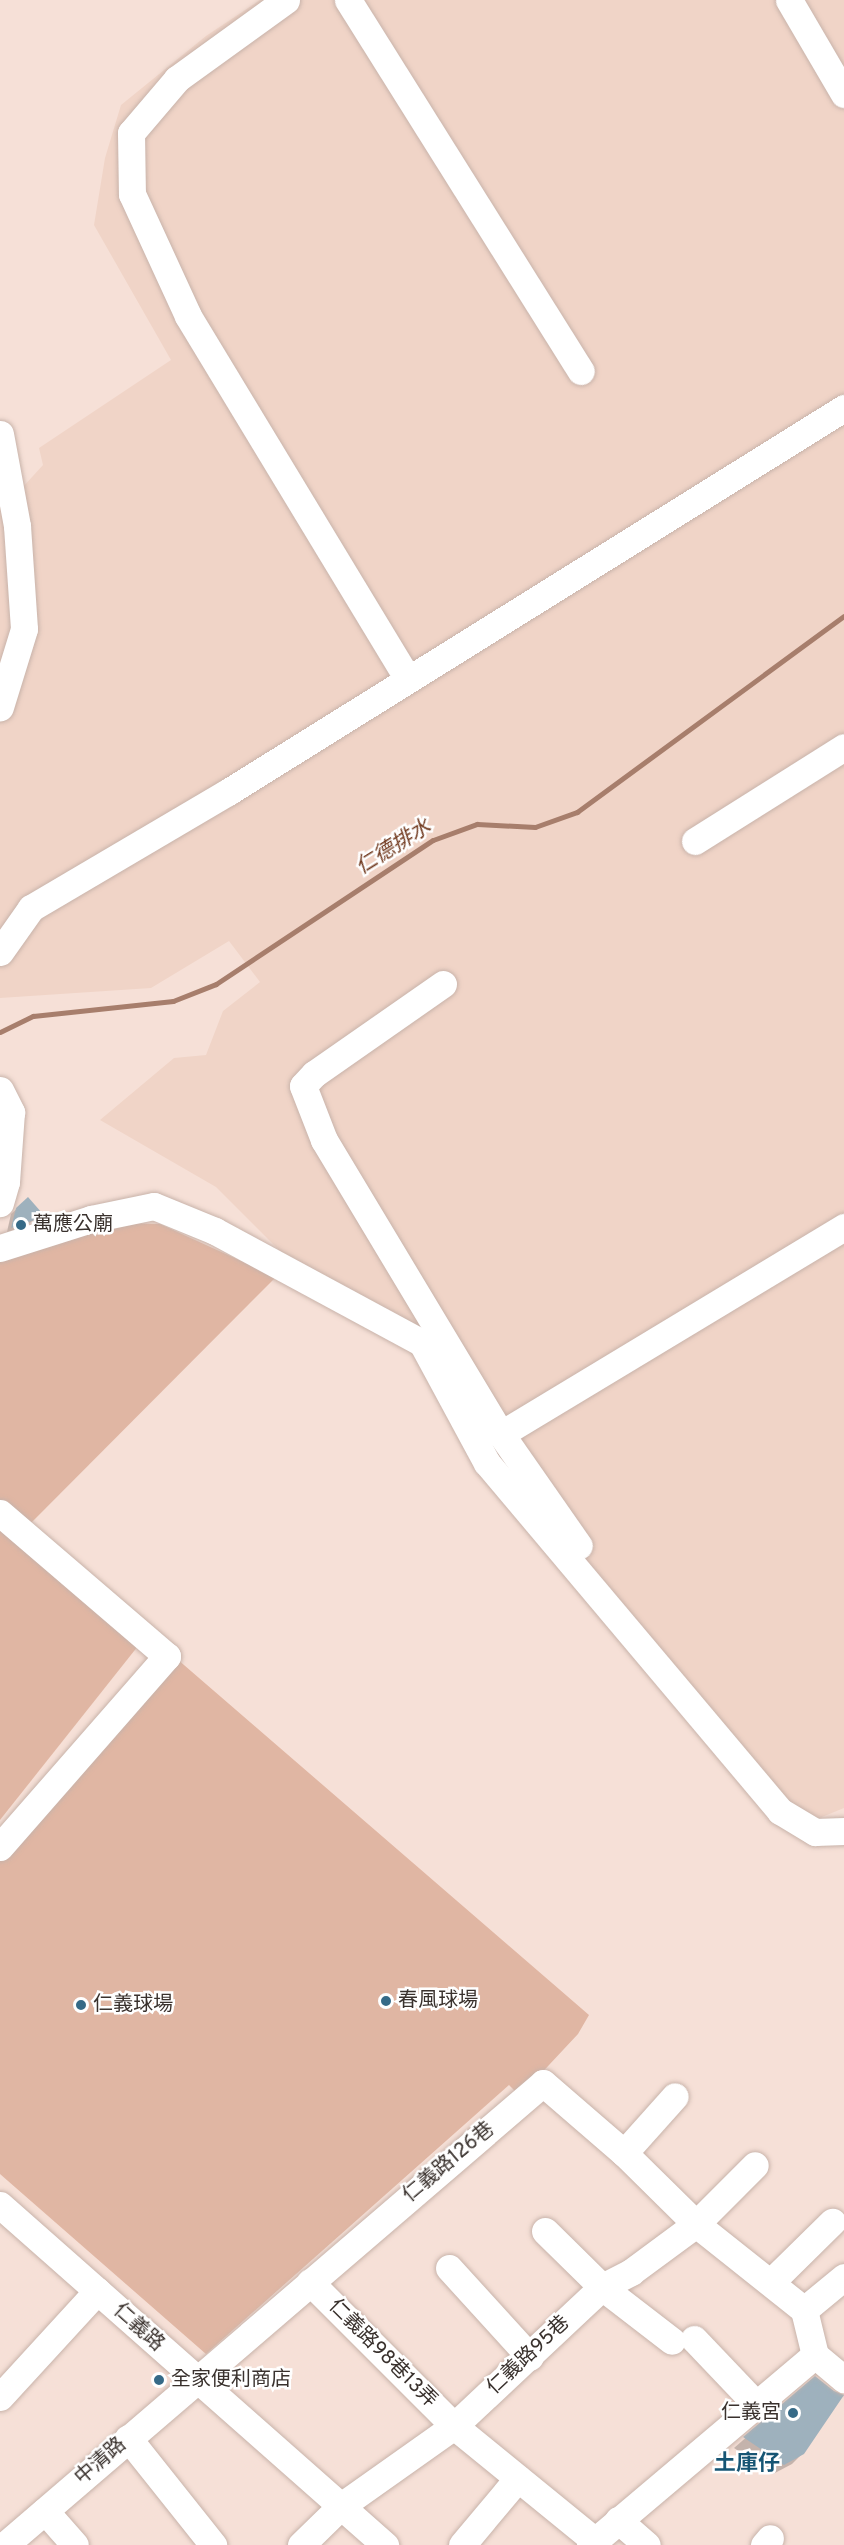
<!DOCTYPE html>
<html>
<head>
<meta charset="utf-8">
<style>
	body { margin:0 }
	#map { position:relative; width:844px; height:2545px; overflow:hidden; background:#f6e0d7; font-family:Overpass,"Noto Sans TC",sans-serif }
	div>[style] { position:absolute }
	[style*='--x'] { left:calc(var(--x)*1px); top:calc(var(--y)*1px); width:calc(var(--w)*1px); rotate:calc(var(--a)*1deg) }
	.built>* { inset:0; background:#f0d4c7 }
	.green>* { inset:0; background:#e0b6a3 }
	.shadow>* { inset:0; background:#0003 }
	.stream>* { height:5px; margin:-2.5px; padding:0 2.5px; transform-origin:2.5px; border-radius:2.5px; background:#a77e6c }
	.building>* { inset:0; background:#9eb1bd }
	.roads { filter:drop-shadow(0 0 2px #c8b3aa) drop-shadow(0 0 2px #c8b3aa) }
	.minor>* { height:27px; margin:-13.5px; padding:0 13.5px; transform-origin:13.5px; border-radius:13.5px; background:#fff }
	.dots>* { width:16px; height:16px; translate:-50% -50%; box-sizing:border-box; border:3px solid #fff; border-radius:50% }
	span { translate:-50% -50%; white-space:nowrap; text-align:center; line-height:1.15; -webkit-text-stroke:5px #fff; paint-order:stroke }
	.poi-label { font-size:20px; color:#39312d }
	.left { translate:0 -50%; text-align:left }
	.right { translate:-100% -50%; text-align:right }
	.street-label { font-size:20px; color:#39312d }
	.water-label { font-size:21px; color:#70381d; font-style:italic }
	.quarter-label { font-size:22px; color:#165574; font-weight:700 }
</style>
</head>
<body>
<div id="map">
	<div class="built">
		<div style="clip-path:polygon(260px 0,844px 0,844px 1808px,812px 1821px,787px 1803px,547px 1532px,437px 1378px,374px 1318px,327px 1298px,216px 1187px,100px 1120px,174px 1058px,206px 1055px,223px 1011px,260px 982px,229px 941px,151px 988px,0 998px,0 434px,22px 488px,43px 465px,39px 448px,171px 360px,94px 225px,105px 158px,121px 105px,206px 36px)"></div>
	</div>
	<div class="green">
		<div style="clip-path:polygon(116px 1223px,160px 1224px,276px 1277px,26px 1528px,0 1504px,0 1262px,4px 1258px)"></div>
		<div style="clip-path:polygon(0 1515px,142px 1641px,0 1820px)"></div>
		<div style="clip-path:polygon(162px 1646px,589px 2015px,578px 2034px,520px 2096px,509px 2085px,206px 2354px,0 2174px,0 1834px)"></div>
	</div>
	<div class="shadow">
		<div style="clip-path:polygon(28px 1199px,40px 1213px,28px 1225px,7px 1232px,11px 1214px)"></div>
		<div style="clip-path:polygon(815px 2377px,803px 2453px,792px 2464px,773px 2474px,734px 2448px)"></div>
	</div>
	<div class="stream">
		<div style="--x:0;--y:1032;--w:37;--a:-26"></div>
		<div style="--x:33;--y:1016;--w:141;--a:-6.1"></div>
		<div style="--x:173;--y:1001;--w:46;--a:-21.6"></div>
		<div style="--x:216;--y:984;--w:260;--a:-33.6"></div>
		<div style="--x:433;--y:840;--w:47;--a:-20"></div>
		<div style="--x:477;--y:824;--w:58;--a:3"></div>
		<div style="--x:535;--y:827;--w:45;--a:-19.7"></div>
		<div style="--x:577;--y:812;--w:331;--a:-36.3"></div>
	</div>
	<div class="building">
		<div style="clip-path:polygon(28px 1197px,42px 1213px,35px 1220px,11px 1228px,16px 1208px)"></div>
		<div style="clip-path:polygon(815px 2376px,834px 2391px,844px 2395px,804px 2454px,784px 2465px,743px 2437px)"></div>
	</div>
	<div class="roads">
		<div class="minor">
			<div style="--x:286;--y:0;--w:135;--a:144.1"></div>
			<div style="--x:177;--y:79;--w:71;--a:130.4"></div>
			<div style="--x:131;--y:133;--w:61;--a:89.1"></div>
			<div style="--x:132;--y:194;--w:134;--a:65.3"></div>
			<div style="--x:188;--y:316;--w:424;--a:58.8"></div>
			<div style="--x:348;--y:0;--w:438;--a:57.9"></div>
			<div style="--x:789;--y:0;--w:109;--a:59.7"></div>
			<div style="--x:0;--y:434;--w:94;--a:79.5"></div>
			<div style="--x:17;--y:526;--w:103;--a:86.1"></div>
			<div style="--x:24;--y:629;--w:82;--a:107.1"></div>
			<div style="--x:695;--y:841;--w:176;--a:-32.2"></div>
			<div style="--x:0;--y:952;--w:54;--a:-54.8"></div>
			<div style="--x:31;--y:908;--w:229;--a:-30.5"></div>
			<div style="--x:228;--y:792;--w:726;--a:-31.94"></div>
			<div style="--x:443;--y:984;--w:157;--a:145.1"></div>
			<div style="--x:314;--y:1074;--w:16;--a:133"></div>
			<div style="--x:303;--y:1086;--w:58;--a:68.7"></div>
			<div style="--x:324;--y:1140;--w:343;--a:59"></div>
			<div style="--x:501;--y:1434;--w:136;--a:55.1"></div>
			<div style="--x:0;--y:1090;--w:25;--a:63"></div>
			<div style="--x:11;--y:1112;--w:70;--a:94.1"></div>
			<div style="--x:6;--y:1182;--w:22;--a:106"></div>
			<div style="--x:0;--y:1248;--w:96;--a:-17.7"></div>
			<div style="--x:91;--y:1219;--w:64;--a:-11.7"></div>
			<div style="--x:154;--y:1206;--w:66;--a:22.3"></div>
			<div style="--x:215;--y:1231;--w:235;--a:28.4"></div>
			<div style="--x:422;--y:1343;--w:136;--a:61.6"></div>
			<div style="--x:487;--y:1463;--w:455;--a:49.9"></div>
			<div style="--x:780;--y:1811;--w:41;--a:31"></div>
			<div style="--x:815;--y:1832;--w:29;--a:-2"></div>
			<div style="--x:501;--y:1434;--w:401;--a:-31.1"></div>
			<div style="--x:0;--y:1513;--w:220;--a:40.6"></div>
			<div style="--x:167;--y:1656;--w:254;--a:131.2"></div>
			<div style="--x:624;--y:2153;--w:76;--a:-48.2"></div>
			<div style="--x:0;--y:2205;--w:514;--a:41.45"></div>
			<div style="--x:545;--y:2231;--w:80;--a:44.5"></div>
			<div style="--x:602;--y:2287;--w:88;--a:37.6"></div>
			<div style="--x:449;--y:2268;--w:120;--a:47.7"></div>
			<div style="--x:310;--y:2282;--w:204;--a:45"></div>
			<div style="--x:454;--y:2426;--w:182;--a:39.2"></div>
			<div style="--x:771;--y:2282;--w:86;--a:-44.5"></div>
			<div style="--x:804;--y:2310;--w:52;--a:-39.5"></div>
			<div style="--x:694;--y:2339;--w:90;--a:46.4"></div>
			<div style="--x:0;--y:2397;--w:144;--a:-47.5"></div>
			<div style="--x:128;--y:2438;--w:137;--a:51.5"></div>
			<div style="--x:45;--y:2511;--w:45;--a:48.6"></div>
			<div style="--x:618;--y:2520;--w:38;--a:41"></div>
			<div style="--x:5;--y:2545;--w:709;--a:-40.65"></div>
			<div style="--x:543;--y:2083;--w:107;--a:40.8"></div>
			<div style="--x:624;--y:2153;--w:101;--a:44.6"></div>
			<div style="--x:696;--y:2224;--w:138;--a:38.5"></div>
			<div style="--x:804;--y:2310;--w:46;--a:76.3"></div>
			<div style="--x:815;--y:2355;--w:38;--a:40"></div>
			<div style="--x:301;--y:2545;--w:56;--a:-44.3"></div>
			<div style="--x:341;--y:2506;--w:138;--a:-35.3"></div>
			<div style="--x:454;--y:2426;--w:203;--a:-43.2"></div>
			<div style="--x:602;--y:2287;--w:33;--a:-27"></div>
			<div style="--x:631;--y:2272;--w:81;--a:-36.4"></div>
			<div style="--x:696;--y:2224;--w:83;--a:-45"></div>
			<div style="--x:462;--y:2545;--w:87;--a:-50.1"></div>
			<div style="--x:590;--y:2545;--w:294;--a:-40.2"></div>
			<div style="--x:764;--y:2545;--w:9;--a:-49"></div>
		</div>
	</div>
	<div class="dots">
		<div style="left:21px;top:1225px;background:#366a87"></div>
		<div style="left:386px;top:2001px;background:#366a87"></div>
		<div style="left:81px;top:2005px;background:#366a87"></div>
		<div style="left:159px;top:2380px;background:#366a87"></div>
		<div style="left:793px;top:2413px;background:#366a87"></div>
	</div>
	<div class="poi-label">
		<span class="left" style="left:33px;top:1225px">萬應公廟</span>
		<span class="left" style="left:398px;top:2001px">春風球場</span>
		<span class="left" style="left:93px;top:2005px">仁義球場</span>
		<span class="left" style="left:171px;top:2380px">全家便利商店</span>
		<span class="right" style="left:781px;top:2413px">仁義宮</span>
	</div>
	<div class="street-label">
		<span style="left:449px;top:2163px;rotate:-40deg">仁義路126巷</span>
		<span style="left:138px;top:2328px;rotate:42deg">仁義路</span>
		<span style="left:382px;top:2354px;rotate:45deg">仁義路98巷13弄</span>
		<span style="left:529px;top:2356px;rotate:-43deg">仁義路95巷</span>
		<span style="left:101px;top:2462px;rotate:-41deg">中清路</span>
	</div>
	<div class="water-label">
		<span style="left:394px;top:848px;rotate:-32deg">仁德排水</span>
	</div>
	<div class="quarter-label">
		<span style="left:747px;top:2465px">土庫仔</span>
	</div>
</div>
</body>
</html>
